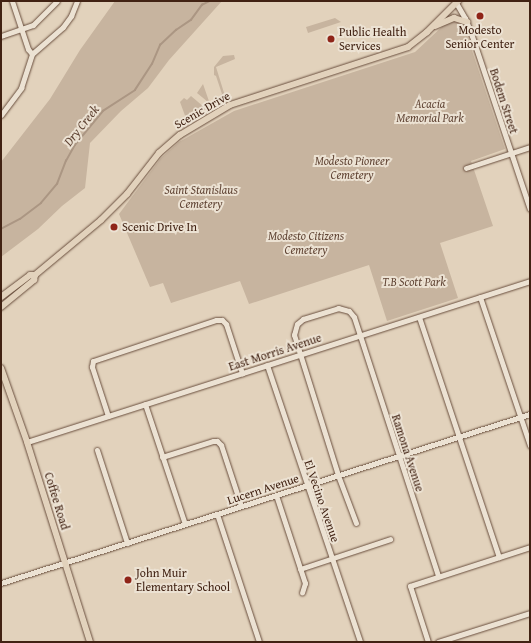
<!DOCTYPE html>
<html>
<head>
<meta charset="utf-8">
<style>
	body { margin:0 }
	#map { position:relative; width:531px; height:643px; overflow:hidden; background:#e2d2bc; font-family:"Gentium Book Plus",serif }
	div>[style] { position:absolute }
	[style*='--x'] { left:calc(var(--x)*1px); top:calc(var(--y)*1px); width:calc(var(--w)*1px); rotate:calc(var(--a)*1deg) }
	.green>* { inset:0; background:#c7b49f }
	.stream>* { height:1.5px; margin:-0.75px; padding:0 0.75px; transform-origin:0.75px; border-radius:0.75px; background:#ab9683 }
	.roads { filter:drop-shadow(0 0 1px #694e3d) drop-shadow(0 0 1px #694e3d) }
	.minor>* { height:5px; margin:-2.5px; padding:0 2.5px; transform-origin:2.5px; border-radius:2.5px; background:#ece2d3 }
	.major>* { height:6px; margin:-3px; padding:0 3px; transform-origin:3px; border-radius:3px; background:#e2d2bc }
	.dots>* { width:11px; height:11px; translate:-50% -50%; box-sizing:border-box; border:2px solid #ece2d3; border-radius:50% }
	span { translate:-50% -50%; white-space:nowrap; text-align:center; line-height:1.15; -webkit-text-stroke:4px #ece2d3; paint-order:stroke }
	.poi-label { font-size:12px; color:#412213 }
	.left { translate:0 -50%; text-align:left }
	.street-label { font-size:12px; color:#412213 }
	.park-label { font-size:12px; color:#624636; font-style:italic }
	.water-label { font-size:13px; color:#614535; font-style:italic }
	.frame { position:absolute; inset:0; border:2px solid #412213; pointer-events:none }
</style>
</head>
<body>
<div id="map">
	<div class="green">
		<div style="clip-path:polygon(115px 1px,222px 1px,169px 60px,148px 88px,121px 111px,90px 143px,85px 188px,62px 206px,38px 229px,1px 257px,1px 162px,50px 99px,80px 50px)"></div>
		<div style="clip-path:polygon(335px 18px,341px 22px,308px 33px,306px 27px)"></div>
		<div style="clip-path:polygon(452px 21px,457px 21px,465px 30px,505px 149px,471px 161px,493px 226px,440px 243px,458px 298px,387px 321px,369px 265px,249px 304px,240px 281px,171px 303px,163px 283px,150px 287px,119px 214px,161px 158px,179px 142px,234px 111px,415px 52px,446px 23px)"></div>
		<div style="clip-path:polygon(234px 55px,235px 59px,216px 67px,225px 96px,219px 98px,222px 94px,216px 76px,214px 75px,214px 67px,223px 56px)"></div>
		<div style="clip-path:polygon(203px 84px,211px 107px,187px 121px,180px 102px,184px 98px,187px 100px,191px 96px,204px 107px,208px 102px,197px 93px)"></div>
	</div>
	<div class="stream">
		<div style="--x:1;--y:229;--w:21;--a:-28"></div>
		<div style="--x:20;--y:219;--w:26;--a:-37"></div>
		<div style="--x:41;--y:203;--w:25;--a:-50"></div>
		<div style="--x:57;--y:184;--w:25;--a:-69"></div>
		<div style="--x:66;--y:161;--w:18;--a:-61"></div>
		<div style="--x:75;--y:145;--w:44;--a:-50.5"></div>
		<div style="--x:103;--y:111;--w:38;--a:-33"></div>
		<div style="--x:135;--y:90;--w:31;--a:-57"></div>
		<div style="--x:152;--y:64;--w:21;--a:-67"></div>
		<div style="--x:160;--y:45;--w:22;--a:-43"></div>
		<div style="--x:176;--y:30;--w:18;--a:-34"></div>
		<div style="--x:191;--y:20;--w:19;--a:-54"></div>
		<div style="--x:202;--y:5;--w:9;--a:-27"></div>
	</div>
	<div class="roads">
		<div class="minor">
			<div style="--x:12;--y:1;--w:51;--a:71.6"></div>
			<div style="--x:28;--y:49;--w:6;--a:51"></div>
			<div style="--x:455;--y:1;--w:20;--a:60"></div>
			<div style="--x:465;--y:18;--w:19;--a:69"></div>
			<div style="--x:472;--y:36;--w:182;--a:71.5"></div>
			<div style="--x:1;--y:36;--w:34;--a:-19"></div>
			<div style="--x:33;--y:25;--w:34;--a:-45"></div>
			<div style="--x:1;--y:115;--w:34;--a:-53"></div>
			<div style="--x:21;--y:88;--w:36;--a:-72"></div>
			<div style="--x:32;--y:54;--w:41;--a:-41.1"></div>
			<div style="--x:63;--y:27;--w:14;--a:-54"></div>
			<div style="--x:71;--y:16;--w:16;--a:-68"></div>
			<div style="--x:466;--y:168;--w:67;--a:-18.2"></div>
			<div style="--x:480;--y:297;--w:157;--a:71.4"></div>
			<div style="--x:419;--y:317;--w:253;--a:71.6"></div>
			<div style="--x:267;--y:365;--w:292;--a:71.4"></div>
			<div style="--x:145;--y:404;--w:126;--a:71.6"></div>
			<div style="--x:108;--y:416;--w:52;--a:-108.1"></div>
			<div style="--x:92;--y:367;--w:6;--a:-81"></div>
			<div style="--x:93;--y:361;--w:130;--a:-18.4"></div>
			<div style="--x:216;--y:320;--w:6;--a:0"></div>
			<div style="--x:222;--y:320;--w:6;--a:45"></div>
			<div style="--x:226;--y:324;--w:52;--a:71.9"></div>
			<div style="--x:27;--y:442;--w:528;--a:-17.75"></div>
			<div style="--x:97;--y:450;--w:98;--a:72.1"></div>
			<div style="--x:162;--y:457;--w:53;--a:-17.4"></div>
			<div style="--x:213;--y:441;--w:4;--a:0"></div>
			<div style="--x:217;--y:441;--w:6;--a:45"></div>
			<div style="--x:221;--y:445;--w:64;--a:71.8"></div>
			<div style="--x:276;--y:495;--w:93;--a:71.8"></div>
			<div style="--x:305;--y:583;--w:10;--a:107"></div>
			<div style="--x:217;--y:514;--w:135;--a:71.8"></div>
			<div style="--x:356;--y:523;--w:51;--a:-110.6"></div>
			<div style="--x:338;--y:475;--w:147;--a:-107.4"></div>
			<div style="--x:294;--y:335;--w:11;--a:-75"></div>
			<div style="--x:297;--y:324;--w:8;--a:-40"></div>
			<div style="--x:303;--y:319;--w:37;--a:-17"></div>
			<div style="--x:338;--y:308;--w:11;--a:15"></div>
			<div style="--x:349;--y:311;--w:8;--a:50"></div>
			<div style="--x:354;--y:317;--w:272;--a:72"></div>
			<div style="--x:300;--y:569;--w:95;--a:-18.4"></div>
			<div style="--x:1;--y:583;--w:555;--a:-17.72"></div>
			<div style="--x:428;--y:642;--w:59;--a:-107.8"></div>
			<div style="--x:410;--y:586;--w:126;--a:-18"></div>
			<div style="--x:438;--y:642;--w:96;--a:-17.5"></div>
		</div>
		<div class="major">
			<div style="--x:435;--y:26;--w:21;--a:-23"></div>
			<div style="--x:454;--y:18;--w:14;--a:17"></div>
			<div style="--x:1;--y:297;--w:36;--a:-37"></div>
			<div style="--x:30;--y:275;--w:5;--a:0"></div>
			<div style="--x:1;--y:307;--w:43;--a:-39.3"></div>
			<div style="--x:34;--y:280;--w:5;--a:-79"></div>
			<div style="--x:35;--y:275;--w:86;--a:-39.8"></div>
			<div style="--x:101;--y:220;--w:37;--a:-45"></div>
			<div style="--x:127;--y:194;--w:52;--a:-52"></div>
			<div style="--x:159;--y:153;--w:28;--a:-41"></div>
			<div style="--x:180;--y:135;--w:58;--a:-31"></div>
			<div style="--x:230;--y:105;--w:187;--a:-18"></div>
			<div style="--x:408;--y:47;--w:24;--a:-38"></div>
			<div style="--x:427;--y:32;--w:44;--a:-45"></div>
			<div style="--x:1;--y:368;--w:78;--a:70.6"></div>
			<div style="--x:27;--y:442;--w:210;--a:72.5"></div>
		</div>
	</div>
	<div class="dots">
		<div style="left:480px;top:16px;background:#8f2418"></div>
		<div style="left:331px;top:39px;background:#8f2418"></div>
		<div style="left:114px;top:227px;background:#8f2418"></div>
		<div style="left:128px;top:580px;background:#8f2418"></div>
	</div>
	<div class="poi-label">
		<span style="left:480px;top:37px">Modesto<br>Senior Center</span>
		<span class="left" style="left:339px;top:39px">Public Health<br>Services</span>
		<span class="left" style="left:122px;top:227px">Scenic Drive In</span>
		<span class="left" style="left:136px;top:580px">John Muir<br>Elementary School</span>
	</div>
	<div class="street-label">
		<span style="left:504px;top:101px;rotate:72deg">Bodem Street</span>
		<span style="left:202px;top:110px;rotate:-30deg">Scenic Drive</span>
		<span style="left:275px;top:352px;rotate:-18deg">East Morris Avenue</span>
		<span style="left:408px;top:453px;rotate:72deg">Ramona Avenue</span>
		<span style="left:263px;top:489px;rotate:-18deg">Lucern Avenue</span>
		<span style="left:57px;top:501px;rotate:73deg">Coffee Road</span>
		<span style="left:322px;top:501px;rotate:71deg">El Vecino Avenue</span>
	</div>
	<div class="park-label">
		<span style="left:430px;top:111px">Acacia<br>Memorial Park</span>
		<span style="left:352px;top:168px">Modesto Pioneer<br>Cemetery</span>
		<span style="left:201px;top:197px">Saint Stanislaus<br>Cemetery</span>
		<span style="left:306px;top:243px">Modesto Citizens<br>Cemetery</span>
		<span style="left:414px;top:282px">T.B Scott Park</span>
	</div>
	<div class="water-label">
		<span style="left:82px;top:126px;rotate:-52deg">Dry Creek</span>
	</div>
	<div class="frame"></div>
</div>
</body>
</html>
